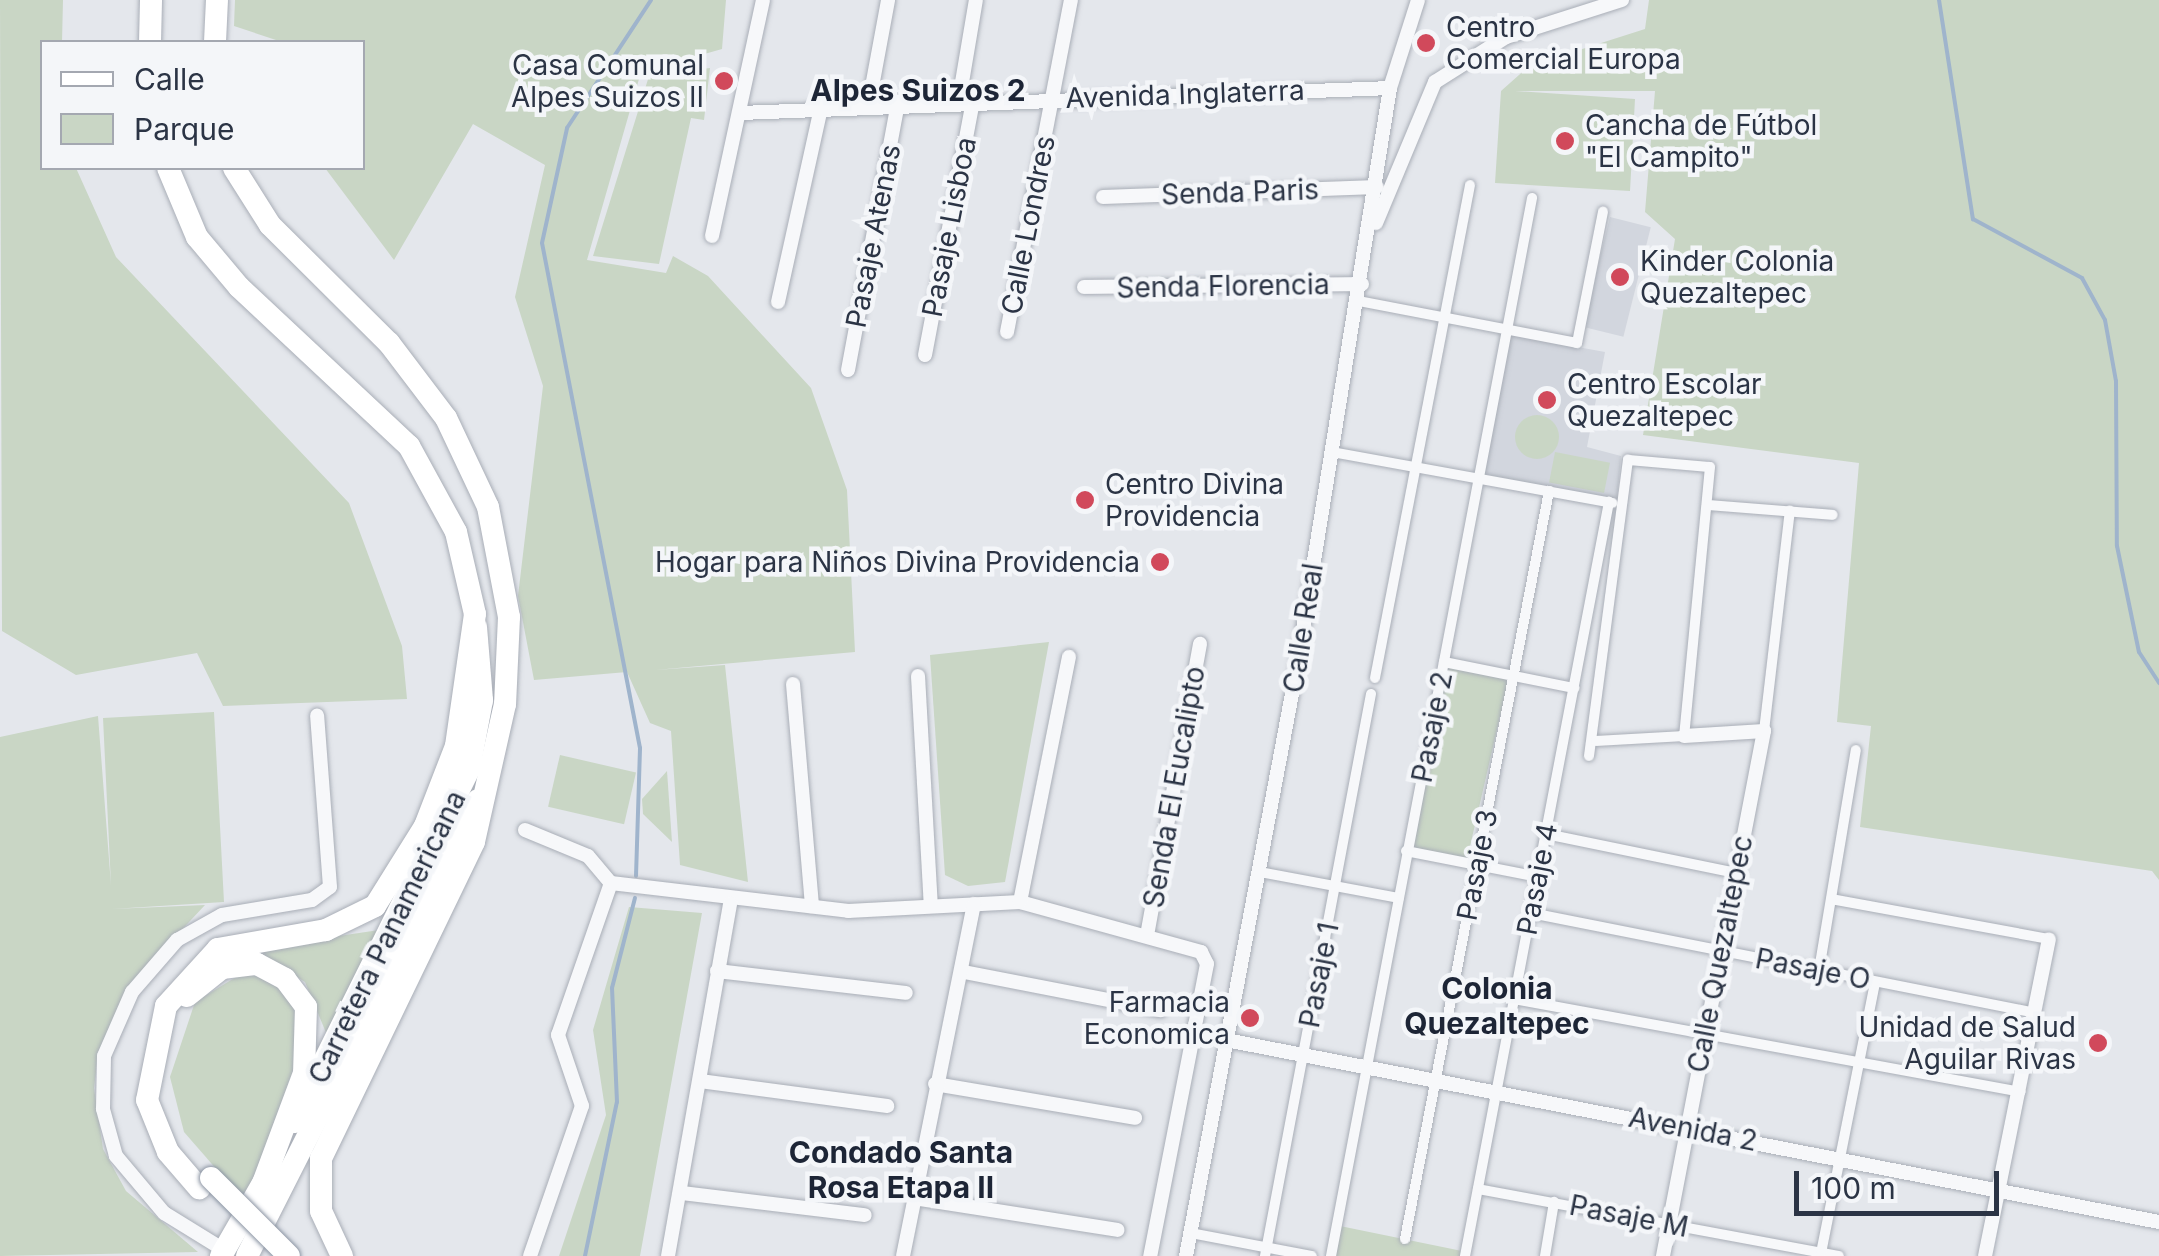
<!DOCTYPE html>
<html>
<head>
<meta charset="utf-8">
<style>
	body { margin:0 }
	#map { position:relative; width:2159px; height:1256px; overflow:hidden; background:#e4e7ec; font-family:Inter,sans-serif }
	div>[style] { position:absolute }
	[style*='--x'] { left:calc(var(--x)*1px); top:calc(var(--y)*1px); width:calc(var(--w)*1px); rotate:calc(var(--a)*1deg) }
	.built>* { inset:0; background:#d2d6de; transform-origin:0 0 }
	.green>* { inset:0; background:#c9d6c5; transform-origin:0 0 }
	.round { border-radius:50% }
	.stream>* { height:4px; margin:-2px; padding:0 2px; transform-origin:2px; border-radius:2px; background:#9fb4cc }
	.roads { filter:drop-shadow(0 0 2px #a9aeb7) drop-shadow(0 0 2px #a9aeb7) }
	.pedestrian>* { height:10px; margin:-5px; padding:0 5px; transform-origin:5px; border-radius:5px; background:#f7f8fa }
	.minor>* { height:14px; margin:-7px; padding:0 7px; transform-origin:7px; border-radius:7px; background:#f7f8fa }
	.primary>* { height:22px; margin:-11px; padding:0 11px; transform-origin:11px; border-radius:11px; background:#fff }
	.trunk>* { height:22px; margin:-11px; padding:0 11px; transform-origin:11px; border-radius:11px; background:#fff }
	.bridges { filter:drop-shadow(0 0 2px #8b94a3) drop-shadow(0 0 2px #8b94a3) }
	.trunk-bridge>* { height:22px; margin:-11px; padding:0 11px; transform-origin:11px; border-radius:11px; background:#fff }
	.dots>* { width:28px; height:28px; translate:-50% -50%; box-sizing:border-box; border:5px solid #f4f6f9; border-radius:50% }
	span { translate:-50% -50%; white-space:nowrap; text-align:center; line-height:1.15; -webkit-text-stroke:9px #f4f6f9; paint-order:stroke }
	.poi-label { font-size:28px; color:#2b3445 }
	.left { translate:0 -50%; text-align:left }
	.right { translate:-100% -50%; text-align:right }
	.street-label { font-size:28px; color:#2b3445 }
	.neighbourhood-label { font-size:30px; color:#1d2536; font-weight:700 }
	.legend { position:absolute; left:40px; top:40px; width:325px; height:130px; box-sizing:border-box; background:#f4f6f9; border:2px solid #a4a8b1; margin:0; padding:12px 18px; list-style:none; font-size:30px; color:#2b3445 }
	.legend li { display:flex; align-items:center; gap:20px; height:50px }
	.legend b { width:50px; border:2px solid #a4a8b1 }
	.scale { position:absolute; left:1794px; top:1171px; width:205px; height:45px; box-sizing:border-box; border:5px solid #2b3445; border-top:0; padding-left:12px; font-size:30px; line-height:35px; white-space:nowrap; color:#2b3445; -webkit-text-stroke:8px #f4f6f9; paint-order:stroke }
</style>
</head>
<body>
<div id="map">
	<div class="built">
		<div style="left:1610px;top:217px;width:42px;height:113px;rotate:14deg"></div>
		<div style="clip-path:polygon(1511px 335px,1605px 352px,1587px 447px,1621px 456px,1617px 500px,1483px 474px)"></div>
	</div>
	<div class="green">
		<div style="clip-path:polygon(0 0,63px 0,62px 42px,42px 42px,42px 168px,76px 168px,116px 257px,349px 503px,402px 646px,407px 699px,223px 706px,197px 653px,76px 675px,2px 631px)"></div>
		<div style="clip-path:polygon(235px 0,726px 0,722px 49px,641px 72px,587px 260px,666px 273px,673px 256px,708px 276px,811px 388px,847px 490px,855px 652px,655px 670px,725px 665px,748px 882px,680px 865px,671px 731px,650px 723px,627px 672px,534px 680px,518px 596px,543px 386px,515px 297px,545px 165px,473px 124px,394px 260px,325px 168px,362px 168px,362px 42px,282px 42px,234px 26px)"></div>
		<div style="clip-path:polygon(1649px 0,2159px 0,2159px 880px,2152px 871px,1860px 827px,1871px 726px,1837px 722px,1859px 463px,1643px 435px,1675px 239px,1645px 212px,1655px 91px,1515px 91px,1635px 99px,1630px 191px,1495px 183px,1501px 91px,1529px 66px,1645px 29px)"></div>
		<div style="clip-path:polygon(710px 68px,704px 120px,691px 118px,659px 264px,593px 256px,649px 76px)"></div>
		<div class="round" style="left:1515px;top:415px;width:44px;height:44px"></div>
		<div style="left:1555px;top:452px;width:56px;height:31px;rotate:11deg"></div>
		<div style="clip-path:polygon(1049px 642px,1005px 882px,968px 886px,945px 875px,930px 655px)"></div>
		<div style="left:1447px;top:666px;width:63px;height:186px;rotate:13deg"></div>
		<div style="clip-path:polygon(214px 712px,224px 902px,112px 909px,205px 905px,131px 984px,98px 1055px,94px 1088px,103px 1149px,126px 1191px,198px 1252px,0 1256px,0 737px,98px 716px,111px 885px,103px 718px)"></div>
		<div style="left:560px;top:755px;width:78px;height:53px;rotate:13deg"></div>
		<div style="clip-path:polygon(667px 771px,672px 842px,643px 814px,642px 799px)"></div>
		<div style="clip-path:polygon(629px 907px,702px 913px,640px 1256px,559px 1256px,606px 1115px,593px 1030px)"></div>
		<div style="clip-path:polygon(379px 930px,327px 1035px,305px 982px,253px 949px)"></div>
		<div style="clip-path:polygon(241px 974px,266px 977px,292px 998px,304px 1040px,245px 1202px,184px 1132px,170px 1077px,195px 1002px)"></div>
		<div style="clip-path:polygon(1340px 1226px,1462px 1251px,1461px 1256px,1335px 1256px)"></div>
	</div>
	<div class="stream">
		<div style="--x:1939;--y:0;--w:222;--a:81.2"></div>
		<div style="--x:1973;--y:219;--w:124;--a:28.4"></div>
		<div style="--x:2082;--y:278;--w:48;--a:61.3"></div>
		<div style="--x:2105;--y:320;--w:62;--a:79.8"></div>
		<div style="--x:2116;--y:381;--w:165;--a:89.7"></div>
		<div style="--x:2117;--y:546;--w:108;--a:78.3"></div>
		<div style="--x:2139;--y:652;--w:37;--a:57"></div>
		<div style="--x:636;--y:876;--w:128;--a:-88.2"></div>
		<div style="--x:640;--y:748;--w:514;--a:-100.98"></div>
		<div style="--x:542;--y:243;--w:118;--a:-77.7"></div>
		<div style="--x:567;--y:128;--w:153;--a:-56.7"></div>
		<div style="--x:585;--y:1256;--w:157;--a:-78.3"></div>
		<div style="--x:617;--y:1102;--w:114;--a:-92.5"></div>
		<div style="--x:612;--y:988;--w:93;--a:-75.7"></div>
	</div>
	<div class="roads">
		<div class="pedestrian">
			<div style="--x:1359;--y:301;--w:222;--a:10.9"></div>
			<div style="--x:1577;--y:343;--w:134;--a:-78.8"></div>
			<div style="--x:1332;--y:452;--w:285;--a:10.3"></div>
			<div style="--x:1707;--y:505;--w:126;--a:4.5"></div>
			<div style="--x:1444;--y:662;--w:133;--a:11.3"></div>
			<div style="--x:1375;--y:678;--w:502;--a:-79.09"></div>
			<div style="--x:1764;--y:731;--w:222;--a:-83.3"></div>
			<div style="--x:1589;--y:756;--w:299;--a:-82.5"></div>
			<div style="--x:1628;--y:460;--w:82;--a:4.9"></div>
			<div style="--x:1710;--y:467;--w:270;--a:95.5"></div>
			<div style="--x:1684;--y:736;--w:88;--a:176.7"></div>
			<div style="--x:1546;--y:834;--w:194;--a:11.6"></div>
			<div style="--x:1406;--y:851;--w:135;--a:11.1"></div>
			<div style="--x:1260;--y:872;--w:141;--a:10.6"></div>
			<div style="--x:1831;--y:899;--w:222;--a:10.4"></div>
			<div style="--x:1531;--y:913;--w:515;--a:11.2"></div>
			<div style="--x:1819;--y:970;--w:223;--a:-80.5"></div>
			<div style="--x:1514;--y:999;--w:515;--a:10.39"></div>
			<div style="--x:1478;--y:1189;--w:367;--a:10.5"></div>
			<div style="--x:1191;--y:1233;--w:123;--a:10.8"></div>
			<div style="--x:1405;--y:1239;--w:762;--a:-79.1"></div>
			<div style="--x:1821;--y:1253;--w:276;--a:-78.7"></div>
			<div style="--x:1265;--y:1256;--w:572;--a:-79.32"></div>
			<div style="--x:1331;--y:1256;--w:1077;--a:-79.24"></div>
			<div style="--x:1465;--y:1256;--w:768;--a:-79.19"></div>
			<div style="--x:1545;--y:1256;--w:55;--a:-80.5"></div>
		</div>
		<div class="minor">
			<div style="--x:959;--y:100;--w:101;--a:-80.4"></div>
			<div style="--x:869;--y:103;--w:105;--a:-79.5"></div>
			<div style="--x:740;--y:113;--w:650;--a:-2.2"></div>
			<div style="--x:1103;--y:197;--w:274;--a:-2.1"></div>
			<div style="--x:1376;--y:223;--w:153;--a:-67.3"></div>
			<div style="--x:1435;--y:82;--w:84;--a:-32.4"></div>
			<div style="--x:1506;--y:37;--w:122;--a:-17.7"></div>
			<div style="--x:712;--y:236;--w:241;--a:-77.8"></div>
			<div style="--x:1084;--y:287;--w:278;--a:-0.6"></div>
			<div style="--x:778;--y:302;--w:203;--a:-77.5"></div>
			<div style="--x:1007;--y:332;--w:338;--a:-79.1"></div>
			<div style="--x:925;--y:355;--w:259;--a:-79.3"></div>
			<div style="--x:848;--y:370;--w:273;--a:-79.4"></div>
			<div style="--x:918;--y:676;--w:230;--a:86.8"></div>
			<div style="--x:793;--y:684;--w:223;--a:85.1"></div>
			<div style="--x:525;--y:830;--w:68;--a:22.4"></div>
			<div style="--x:588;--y:856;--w:35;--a:50"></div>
			<div style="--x:611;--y:883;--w:239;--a:6.7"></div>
			<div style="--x:848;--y:911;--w:172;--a:-3"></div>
			<div style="--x:1020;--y:902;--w:188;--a:15.4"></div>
			<div style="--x:1201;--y:952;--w:13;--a:63"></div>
			<div style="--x:1207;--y:964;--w:298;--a:101"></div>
			<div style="--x:1020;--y:902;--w:250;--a:-78.7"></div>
			<div style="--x:1148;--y:930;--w:291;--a:-79.7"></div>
			<div style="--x:717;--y:971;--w:190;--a:6.6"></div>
			<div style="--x:964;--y:972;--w:200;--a:11"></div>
			<div style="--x:1226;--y:1040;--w:951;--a:11.04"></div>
			<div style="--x:700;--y:1081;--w:189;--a:7.6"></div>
			<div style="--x:935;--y:1084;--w:203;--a:9.6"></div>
			<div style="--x:682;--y:1193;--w:184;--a:6.9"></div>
			<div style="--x:914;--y:1198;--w:206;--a:8.9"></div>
			<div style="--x:224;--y:1250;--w:70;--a:-148.3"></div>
			<div style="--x:164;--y:1213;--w:75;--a:-130.1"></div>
			<div style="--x:116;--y:1156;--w:49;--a:-105.5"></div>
			<div style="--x:103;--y:1109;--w:53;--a:-88.9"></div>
			<div style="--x:104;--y:1056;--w:70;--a:-66.4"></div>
			<div style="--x:132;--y:992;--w:69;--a:-49.1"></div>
			<div style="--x:177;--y:940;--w:51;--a:-29.1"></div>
			<div style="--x:222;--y:915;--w:91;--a:-9.5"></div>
			<div style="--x:312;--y:900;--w:22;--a:-36"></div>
			<div style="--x:330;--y:887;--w:172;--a:-94.3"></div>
			<div style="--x:530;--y:1256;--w:159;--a:-70.9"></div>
			<div style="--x:582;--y:1106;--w:75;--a:-108.7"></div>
			<div style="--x:558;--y:1035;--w:161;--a:-70.8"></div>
			<div style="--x:668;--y:1256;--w:358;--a:-80"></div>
			<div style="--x:903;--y:1256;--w:359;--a:-78.6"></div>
			<div style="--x:1186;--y:1256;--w:593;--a:-79.32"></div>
			<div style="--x:1296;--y:673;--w:593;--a:-80.87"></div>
			<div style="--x:1390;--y:88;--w:92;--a:-72.3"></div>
			<div style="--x:1663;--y:1256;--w:535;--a:-79.11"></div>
			<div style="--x:1764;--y:731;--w:80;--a:176.4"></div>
			<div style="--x:1985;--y:1256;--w:323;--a:-78.6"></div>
		</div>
		<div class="primary">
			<div style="--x:294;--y:1122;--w:394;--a:-63.6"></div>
			<div style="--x:469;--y:769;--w:70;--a:-79.3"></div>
			<div style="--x:482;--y:700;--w:73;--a:-94.7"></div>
			<div style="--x:221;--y:1256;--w:100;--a:-60.1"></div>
			<div style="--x:247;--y:1256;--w:511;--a:-63.13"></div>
		</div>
		<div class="trunk">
			<div style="--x:150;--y:42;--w:42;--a:-88.6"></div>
			<div style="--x:215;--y:42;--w:42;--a:-87.3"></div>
			<div style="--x:168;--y:168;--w:75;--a:67.2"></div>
			<div style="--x:197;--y:237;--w:65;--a:50"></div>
			<div style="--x:239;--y:287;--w:233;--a:43.1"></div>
			<div style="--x:409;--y:446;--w:98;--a:61.3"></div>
			<div style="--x:456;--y:532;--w:84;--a:77"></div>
			<div style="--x:475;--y:614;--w:133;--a:98.2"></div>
			<div style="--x:456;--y:746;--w:86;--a:111.2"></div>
			<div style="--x:425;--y:826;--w:94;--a:122"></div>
			<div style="--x:375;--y:906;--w:55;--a:153.9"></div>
			<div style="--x:326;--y:930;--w:110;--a:170"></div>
			<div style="--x:218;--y:949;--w:77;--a:132.4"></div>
			<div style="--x:166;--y:1006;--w:96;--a:101.4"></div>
			<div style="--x:147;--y:1100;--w:56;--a:68"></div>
			<div style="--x:168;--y:1152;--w:48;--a:49.3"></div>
			<div style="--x:234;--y:168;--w:67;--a:57.7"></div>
			<div style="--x:270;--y:225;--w:168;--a:44.8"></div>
			<div style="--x:389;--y:343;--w:94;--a:52.8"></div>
			<div style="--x:446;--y:418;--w:98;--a:64.7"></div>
			<div style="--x:488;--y:507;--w:112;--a:79.2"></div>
			<div style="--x:509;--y:617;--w:87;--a:92.6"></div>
			<div style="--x:505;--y:704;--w:141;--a:102.7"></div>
			<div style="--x:474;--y:842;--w:351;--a:115.8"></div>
			<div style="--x:321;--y:1158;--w:53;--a:90"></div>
			<div style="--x:321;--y:1211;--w:50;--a:65"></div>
			<div style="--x:187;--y:996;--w:45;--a:-38.7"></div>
			<div style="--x:222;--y:968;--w:35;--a:-7"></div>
			<div style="--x:257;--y:964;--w:32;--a:28"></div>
			<div style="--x:285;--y:979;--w:35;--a:53"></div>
			<div style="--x:306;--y:1007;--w:66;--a:91.7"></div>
			<div style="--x:304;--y:1073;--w:121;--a:110.4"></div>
		</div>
	</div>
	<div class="bridges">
		<div class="trunk-bridge">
			<div style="--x:211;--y:1178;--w:110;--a:45"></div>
		</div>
	</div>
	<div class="dots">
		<div style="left:1426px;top:43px;background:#d1495b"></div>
		<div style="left:724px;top:81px;background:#d1495b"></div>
		<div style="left:1565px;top:141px;background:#d1495b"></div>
		<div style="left:1620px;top:277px;background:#d1495b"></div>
		<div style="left:1547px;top:400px;background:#d1495b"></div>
		<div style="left:1085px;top:500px;background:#d1495b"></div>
		<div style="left:1160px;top:562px;background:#d1495b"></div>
		<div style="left:1250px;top:1018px;background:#d1495b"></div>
		<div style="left:2098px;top:1043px;background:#d1495b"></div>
	</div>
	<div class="poi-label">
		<span class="left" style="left:1446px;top:43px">Centro<br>Comercial Europa</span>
		<span class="right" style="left:704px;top:81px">Casa Comunal<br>Alpes Suizos II</span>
		<span class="left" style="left:1585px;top:141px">Cancha de Fútbol<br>"El Campito"</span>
		<span class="left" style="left:1640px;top:277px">Kinder Colonia<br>Quezaltepec</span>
		<span class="left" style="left:1567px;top:400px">Centro Escolar<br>Quezaltepec</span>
		<span class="left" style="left:1105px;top:500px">Centro Divina<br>Providencia</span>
		<span class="right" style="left:1140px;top:562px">Hogar para Niños Divina Providencia</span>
		<span class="right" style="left:1230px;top:1018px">Farmacia<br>Economica</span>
		<span class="right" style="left:2076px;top:1043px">Unidad de Salud<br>Aguilar Rivas</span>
	</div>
	<div class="street-label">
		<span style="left:1185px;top:94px;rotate:-2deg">Avenida Inglaterra</span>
		<span style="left:1240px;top:192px;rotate:-2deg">Senda Paris</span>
		<span style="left:1028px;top:225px;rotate:-79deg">Calle Londres</span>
		<span style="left:949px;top:227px;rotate:-79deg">Pasaje Lisboa</span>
		<span style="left:873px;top:236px;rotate:-79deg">Pasaje Atenas</span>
		<span style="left:1223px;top:286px;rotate:-1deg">Senda Florencia</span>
		<span style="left:1303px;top:628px;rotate:-81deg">Calle Real</span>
		<span style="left:1432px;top:727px;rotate:-79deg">Pasaje 2</span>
		<span style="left:1174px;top:787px;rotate:-80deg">Senda El Eucalipto</span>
		<span style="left:1477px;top:865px;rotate:-79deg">Pasaje 3</span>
		<span style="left:1537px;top:879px;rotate:-79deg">Pasaje 4</span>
		<span style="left:387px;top:937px;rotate:-64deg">Carretera Panamericana</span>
		<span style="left:1720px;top:954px;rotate:-79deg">Calle Quezaltepec</span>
		<span style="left:1813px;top:969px;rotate:11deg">Pasaje O</span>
		<span style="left:1319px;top:975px;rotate:-79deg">Pasaje 1</span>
		<span style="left:1693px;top:1129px;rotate:11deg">Avenida 2</span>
		<span style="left:1629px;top:1216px;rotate:11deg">Pasaje M</span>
	</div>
	<div class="neighbourhood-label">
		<span style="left:918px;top:90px">Alpes Suizos 2</span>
		<span style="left:1497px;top:1005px">Colonia<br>Quezaltepec</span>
		<span style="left:901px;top:1169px">Condado Santa<br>Rosa Etapa II</span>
	</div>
	<ul class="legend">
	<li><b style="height:12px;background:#fff"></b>Calle</li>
	<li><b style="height:28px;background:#c9d6c5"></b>Parque</li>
	</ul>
	<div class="scale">100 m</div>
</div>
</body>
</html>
